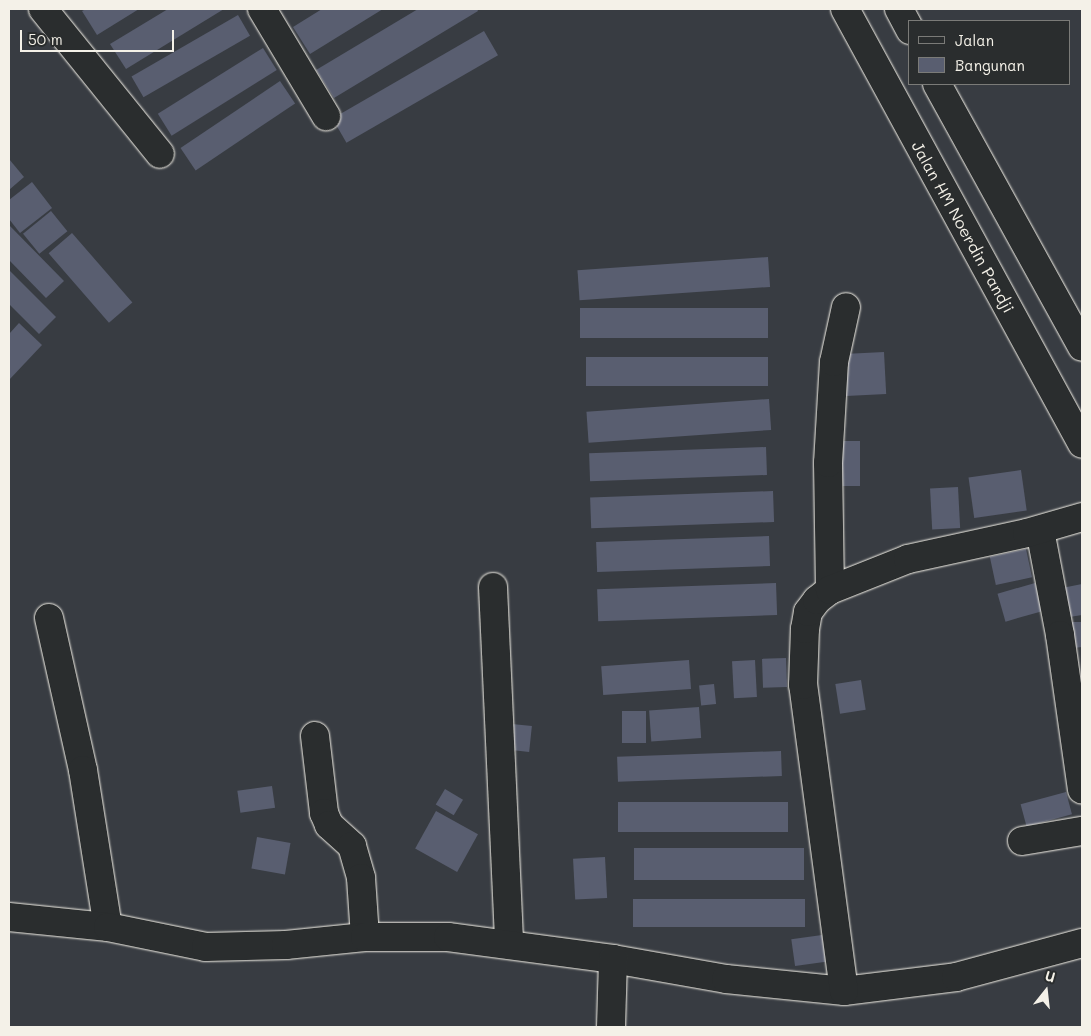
<!DOCTYPE html>
<html>
<head>
<meta charset="utf-8">
<style>
	body { margin:0 }
	#map { position:relative; width:1091px; height:1036px; overflow:hidden; background:#383c42; font-family:Mali,sans-serif }
	div>[style] { position:absolute }
	[style*='--x'] { left:calc(var(--x)*1px); top:calc(var(--y)*1px); width:calc(var(--w)*1px); rotate:calc(var(--a)*1deg) }
	.building>* { inset:0; background:#595e70; transform-origin:0 0 }
	.roads { filter:drop-shadow(0 0 1px #f4f1e8) drop-shadow(0 0 1px #f4f1e8) }
	.minor>* { height:28px; margin:-14px; padding:0 14px; transform-origin:14px; border-radius:14px; background:#2a2d2e }
	.major>* { height:28px; margin:-14px; padding:0 14px; transform-origin:14px; border-radius:14px; background:#2a2d2e }
	span { translate:-50% -50%; white-space:nowrap; text-align:center; line-height:1.15; -webkit-text-stroke:4px #2a2d2e; paint-order:stroke }
	.street-label { font-size:16px; color:#f4f1e8 }
	.frame { position:absolute; inset:0; border:10px solid #f4f1e8; pointer-events:none }
	.legend { position:absolute; left:908px; top:20px; width:162px; height:65px; box-sizing:border-box; background:#2a2d2e; border:1px solid #7b7b78; margin:0; padding:6px 9px; list-style:none; font-size:15px; color:#f4f1e8 }
	.legend li { display:flex; align-items:center; gap:10px; height:25px }
	.legend b { width:25px; border:1px solid #7b7b78 }
	.north { position:absolute; left:1021px; top:966px; width:50px; height:50px; -webkit-text-stroke:4px #2a2d2e; paint-order:stroke; rotate:16deg; font-size:14px; font-weight:700; line-height:20px; text-align:center; color:#f4f1e8 }
	.north::after { content:''; display:block; margin:auto; width:18px; height:22px; background:#f4f1e8; clip-path:polygon(50% 0,100% 100%,50% 72%,0 100%) }
	.scale { position:absolute; left:20px; top:30px; width:154px; height:22px; box-sizing:border-box; border:2px solid #f4f1e8; border-top:0; padding-left:6px; font-size:15px; line-height:18px; white-space:nowrap; color:#f4f1e8; -webkit-text-stroke:4px #2a2d2e; paint-order:stroke }
</style>
</head>
<body>
<div id="map">
	<div class="building">
		<div style="clip-path:polygon(86px 9px,139px 9px,97px 35px,82px 11px)"></div>
		<div style="clip-path:polygon(168px 9px,224px 9px,126px 69px,110px 44px)"></div>
		<div style="clip-path:polygon(322px 9px,383px 9px,310px 54px,293px 27px)"></div>
		<div style="clip-path:polygon(418px 9px,477px 9px,478px 11px,334px 98px,316px 70px)"></div>
		<div style="left:238px;top:15px;width:24px;height:123px;rotate:60deg"></div>
		<div style="left:484px;top:31px;width:28px;height:175px;rotate:60deg"></div>
		<div style="left:263px;top:48px;width:26px;height:124px;rotate:58deg"></div>
		<div style="left:280px;top:81px;width:27px;height:120px;rotate:56deg"></div>
		<div style="clip-path:polygon(9px 159px,24px 177px,9px 190px)"></div>
		<div style="clip-path:polygon(32px 182px,52px 208px,20px 233px,9px 219px,9px 200px)"></div>
		<div style="left:51px;top:211px;width:26px;height:36px;rotate:51deg"></div>
		<div style="clip-path:polygon(9px 225px,64px 281px,46px 298px,9px 260px)"></div>
		<div style="left:72px;top:233px;width:92px;height:31px;rotate:49deg"></div>
		<div style="left:768px;top:257px;width:30px;height:191px;rotate:86deg"></div>
		<div style="clip-path:polygon(9px 270px,56px 317px,39px 334px,9px 304px)"></div>
		<div style="left:768px;top:308px;width:30px;height:188px;rotate:90deg"></div>
		<div style="clip-path:polygon(19px 323px,42px 345px,9px 380px,9px 334px)"></div>
		<div style="left:884px;top:352px;width:42px;height:45px;rotate:87deg"></div>
		<div style="left:768px;top:357px;width:29px;height:182px;rotate:90deg"></div>
		<div style="left:769px;top:399px;width:31px;height:183px;rotate:86deg"></div>
		<div style="left:832px;top:441px;width:28px;height:45px"></div>
		<div style="left:766px;top:447px;width:28px;height:177px;rotate:88deg"></div>
		<div style="left:1021px;top:470px;width:41px;height:53px;rotate:82deg"></div>
		<div style="left:958px;top:487px;width:41px;height:28px;rotate:87deg"></div>
		<div style="left:773px;top:491px;width:31px;height:183px;rotate:88deg"></div>
		<div style="left:769px;top:536px;width:30px;height:173px;rotate:88deg"></div>
		<div style="left:1026px;top:549px;width:29px;height:37px;rotate:78deg"></div>
		<div style="left:776px;top:583px;width:32px;height:179px;rotate:88deg"></div>
		<div style="left:1035px;top:583px;width:29px;height:39px;rotate:74deg"></div>
		<div style="clip-path:polygon(1082px 584px,1082px 615px,1063px 618px,1057px 589px)"></div>
		<div style="clip-path:polygon(1071px 622px,1082px 622px,1082px 647px,1073px 648px)"></div>
		<div style="left:786px;top:658px;width:29px;height:24px;rotate:88deg"></div>
		<div style="left:689px;top:660px;width:29px;height:88px;rotate:86deg"></div>
		<div style="left:755px;top:660px;width:37px;height:23px;rotate:87deg"></div>
		<div style="left:861px;top:680px;width:30px;height:26px;rotate:81deg"></div>
		<div style="left:714px;top:684px;width:20px;height:15px;rotate:84deg"></div>
		<div style="left:699px;top:707px;width:31px;height:50px;rotate:86deg"></div>
		<div style="left:622px;top:711px;width:24px;height:32px"></div>
		<div style="left:512px;top:724px;width:20px;height:26px;rotate:6deg"></div>
		<div style="left:781px;top:751px;width:25px;height:164px;rotate:88deg"></div>
		<div style="left:272px;top:786px;width:22px;height:35px;rotate:82deg"></div>
		<div style="left:445px;top:789px;width:21px;height:18px;rotate:31deg"></div>
		<div style="left:1066px;top:792px;width:23px;height:47px;rotate:75deg"></div>
		<div style="left:788px;top:802px;width:30px;height:170px;rotate:90deg"></div>
		<div style="left:436px;top:811px;width:48px;height:43px;rotate:29deg"></div>
		<div style="left:257px;top:837px;width:34px;height:32px;rotate:10deg"></div>
		<div style="left:804px;top:848px;width:32px;height:170px;rotate:90deg"></div>
		<div style="left:605px;top:857px;width:41px;height:32px;rotate:87deg"></div>
		<div style="left:633px;top:899px;width:172px;height:28px"></div>
		<div style="left:822px;top:935px;width:27px;height:31px;rotate:82deg"></div>
	</div>
	<div class="roads">
		<div class="minor">
			<div style="--x:43;--y:9;--w:186;--a:51.1"></div>
			<div style="--x:262;--y:9;--w:125;--a:59.1"></div>
			<div style="--x:1040;--y:530;--w:107;--a:79.2"></div>
			<div style="--x:1060;--y:635;--w:156;--a:81.9"></div>
			<div style="--x:493;--y:587;--w:358;--a:87.4"></div>
			<div style="--x:830;--y:590;--w:127;--a:-90.9"></div>
			<div style="--x:828;--y:463;--w:101;--a:-86.6"></div>
			<div style="--x:834;--y:362;--w:56;--a:-77.7"></div>
			<div style="--x:49;--y:618;--w:156;--a:77.4"></div>
			<div style="--x:83;--y:770;--w:159;--a:81"></div>
			<div style="--x:315;--y:736;--w:78;--a:83.3"></div>
			<div style="--x:324;--y:813;--w:13;--a:67"></div>
			<div style="--x:329;--y:825;--w:31;--a:42"></div>
			<div style="--x:352;--y:846;--w:33;--a:74"></div>
			<div style="--x:361;--y:878;--w:59;--a:86.1"></div>
			<div style="--x:1022;--y:841;--w:61;--a:-9.5"></div>
			<div style="--x:9;--y:917;--w:100;--a:5.8"></div>
			<div style="--x:108;--y:927;--w:100;--a:11.5"></div>
			<div style="--x:206;--y:947;--w:80;--a:-1.4"></div>
			<div style="--x:286;--y:945;--w:79;--a:-5.8"></div>
			<div style="--x:365;--y:937;--w:83;--a:0"></div>
			<div style="--x:448;--y:937;--w:166;--a:7.6"></div>
			<div style="--x:613;--y:959;--w:115;--a:10"></div>
			<div style="--x:726;--y:979;--w:119;--a:5.8"></div>
			<div style="--x:844;--y:991;--w:113;--a:-7.1"></div>
			<div style="--x:956;--y:977;--w:131;--a:-15.1"></div>
			<div style="--x:844;--y:991;--w:309;--a:-97.6"></div>
			<div style="--x:803;--y:685;--w:56;--a:-88"></div>
			<div style="--x:805;--y:629;--w:17;--a:-80"></div>
			<div style="--x:808;--y:612;--w:15;--a:-53"></div>
			<div style="--x:817;--y:600;--w:16;--a:-38"></div>
			<div style="--x:830;--y:590;--w:84;--a:-21.7"></div>
			<div style="--x:908;--y:559;--w:122;--a:-12.3"></div>
			<div style="--x:1027;--y:533;--w:57;--a:-16.2"></div>
			<div style="--x:611;--y:1027;--w:68;--a:-88.3"></div>
		</div>
		<div class="major">
			<div style="--x:845;--y:9;--w:495;--a:61.4"></div>
			<div style="--x:899;--y:9;--w:24;--a:62"></div>
			<div style="--x:937;--y:84;--w:300;--a:61.1"></div>
		</div>
	</div>
	<div class="street-label">
		<span style="left:963px;top:227px;rotate:61deg">Jalan HM Noerdin Pandji</span>
	</div>
	<div class="frame"></div>
	<ul class="legend">
	<li><b style="height:6px;background:#2a2d2e"></b>Jalan</li>
	<li><b style="height:14px;background:#595e70"></b>Bangunan</li>
	</ul>
	<div class="north">U</div>
	<div class="scale">50 m</div>
</div>
</body>
</html>
